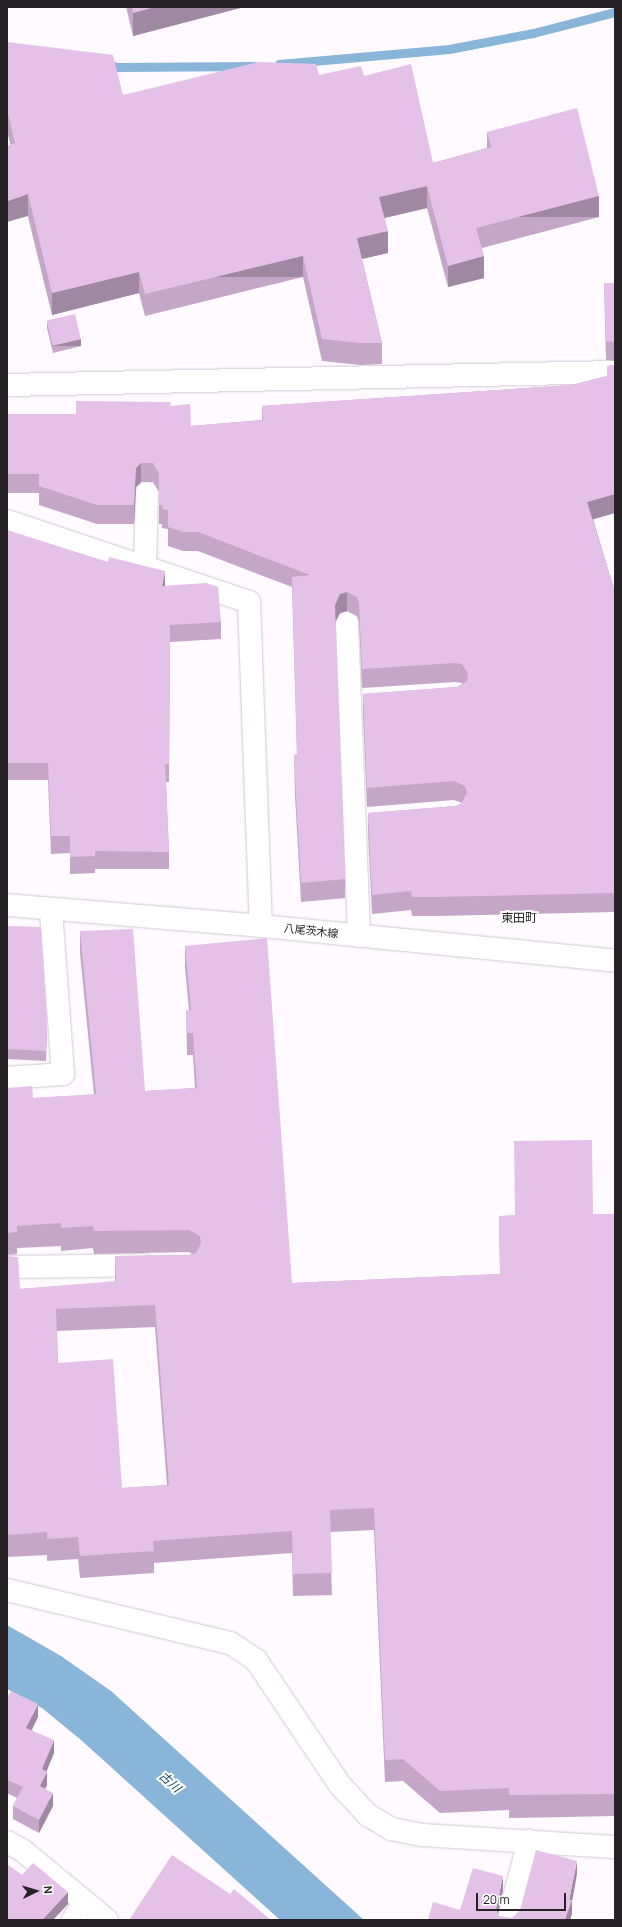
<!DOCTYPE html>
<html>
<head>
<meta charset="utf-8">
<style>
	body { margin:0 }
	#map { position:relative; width:622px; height:1927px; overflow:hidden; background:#fefaff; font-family:Manrope,"Noto Sans JP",sans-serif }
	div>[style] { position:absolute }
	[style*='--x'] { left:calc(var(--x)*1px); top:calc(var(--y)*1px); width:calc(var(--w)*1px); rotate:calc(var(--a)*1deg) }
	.water>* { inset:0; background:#89b6d8 }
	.stream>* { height:9px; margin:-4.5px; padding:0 4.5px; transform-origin:4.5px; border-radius:4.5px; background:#89b6d8 }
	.roads { filter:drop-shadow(0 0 1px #d2c8d3) drop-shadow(0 0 1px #d2c8d3) }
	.minor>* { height:22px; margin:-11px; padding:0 11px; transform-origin:11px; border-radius:11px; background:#fff }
	.major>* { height:22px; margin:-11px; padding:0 11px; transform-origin:11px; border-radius:11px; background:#fff }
	.wall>* { inset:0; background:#c5a6c8 }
	.shaded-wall>* { inset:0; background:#a087a3; transform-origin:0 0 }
	.building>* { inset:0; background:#e5c1e9; transform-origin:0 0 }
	span { translate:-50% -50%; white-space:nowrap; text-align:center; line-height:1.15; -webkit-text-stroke:4px #fff; paint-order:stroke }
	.street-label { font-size:11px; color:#262226 }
	.neighbourhood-label { font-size:12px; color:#262226 }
	.water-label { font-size:12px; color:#0a4263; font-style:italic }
	.frame { position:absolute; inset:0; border:8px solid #262226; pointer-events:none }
	.north { position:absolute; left:16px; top:1871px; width:40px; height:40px; -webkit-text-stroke:3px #fff; paint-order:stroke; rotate:85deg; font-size:11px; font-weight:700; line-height:16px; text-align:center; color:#262226 }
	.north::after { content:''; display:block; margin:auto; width:14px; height:18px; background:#262226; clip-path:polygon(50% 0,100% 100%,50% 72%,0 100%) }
	.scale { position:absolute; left:476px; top:1893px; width:90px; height:18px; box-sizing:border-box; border:2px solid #262226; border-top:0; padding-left:5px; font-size:12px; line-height:14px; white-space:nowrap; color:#262226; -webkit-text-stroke:3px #fff; paint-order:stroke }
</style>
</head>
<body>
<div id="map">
	<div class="water">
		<div style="clip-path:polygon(7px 1625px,61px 1656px,111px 1691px,364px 1920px,280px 1920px,81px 1740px,42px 1708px,7px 1689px)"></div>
	</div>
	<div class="stream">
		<div style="--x:103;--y:64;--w:16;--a:11"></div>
		<div style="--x:119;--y:67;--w:135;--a:-0.4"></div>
		<div style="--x:279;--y:64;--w:171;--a:-5"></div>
		<div style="--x:449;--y:49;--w:86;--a:-10.8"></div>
		<div style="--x:533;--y:33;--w:85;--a:-14.4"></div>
	</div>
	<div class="roads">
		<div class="minor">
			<div style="--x:7;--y:385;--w:608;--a:-1.22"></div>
			<div style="--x:7;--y:521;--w:255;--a:18.5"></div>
			<div style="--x:249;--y:602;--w:324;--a:87.9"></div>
			<div style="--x:145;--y:567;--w:74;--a:-88.5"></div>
			<div style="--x:347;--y:623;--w:313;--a:87.8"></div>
			<div style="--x:7;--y:1078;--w:56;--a:-4.1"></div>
			<div style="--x:63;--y:1074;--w:165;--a:-94.2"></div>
			<div style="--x:7;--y:1267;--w:137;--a:-0.8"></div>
			<div style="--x:7;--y:1590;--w:229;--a:13.4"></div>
			<div style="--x:230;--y:1643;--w:31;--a:33"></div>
			<div style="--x:256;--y:1660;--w:151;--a:56.1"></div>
			<div style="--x:340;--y:1785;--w:41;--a:47"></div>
			<div style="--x:368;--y:1815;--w:27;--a:31"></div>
			<div style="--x:391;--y:1829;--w:32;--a:11"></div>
			<div style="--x:422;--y:1835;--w:193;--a:3.6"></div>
			<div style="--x:7;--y:1842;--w:17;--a:28"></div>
			<div style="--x:22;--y:1850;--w:110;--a:39.5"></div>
			<div style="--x:73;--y:1920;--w:20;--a:-57"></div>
			<div style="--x:508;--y:1920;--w:82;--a:-75.1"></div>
		</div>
		<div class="major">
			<div style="--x:7;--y:905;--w:255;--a:4.7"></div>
			<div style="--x:261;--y:926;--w:356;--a:5.6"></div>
		</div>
	</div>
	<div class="wall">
		<div style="clip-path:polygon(126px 7px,244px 7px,133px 36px)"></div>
		<div style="clip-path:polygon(7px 42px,123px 95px,319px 75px,364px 76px,433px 163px,487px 148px,487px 132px,599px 217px,482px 248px,484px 278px,448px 287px,427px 208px,385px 218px,388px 253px,362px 259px,382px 343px,382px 364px,360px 365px,322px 361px,303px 277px,145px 316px,139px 293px,52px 315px,7px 131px)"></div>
		<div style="clip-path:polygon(604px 283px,615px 283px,615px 361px,606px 360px)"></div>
		<div style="clip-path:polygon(47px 321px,81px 346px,53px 353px,47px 328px)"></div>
		<div style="clip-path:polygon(615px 365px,615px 513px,593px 519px,615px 592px,615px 912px,436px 916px,412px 916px,411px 910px,372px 914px,368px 832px,368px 813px,456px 806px,462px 803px,454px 800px,367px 807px,363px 713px,363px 694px,457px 687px,462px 684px,462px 683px,455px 682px,362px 688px,359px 622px,357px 616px,347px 611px,340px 613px,335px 622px,345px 879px,345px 898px,301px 902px,295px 795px,294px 755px,297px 755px,292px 587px,198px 551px,183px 551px,168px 546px,168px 529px,162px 528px,162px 524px,159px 524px,159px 492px,153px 482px,141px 482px,136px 487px,134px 524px,97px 524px,39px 505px,39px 493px,7px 493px,7px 414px,76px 414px,170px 406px,191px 426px,262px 420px,262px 406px,572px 385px,607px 376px,607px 366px)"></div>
		<div style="clip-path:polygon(7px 530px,165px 586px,221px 622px,221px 639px,170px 642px,169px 782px,166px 782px,169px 852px,169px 869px,95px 869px,95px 873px,70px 874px,70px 853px,51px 854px,48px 780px,7px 780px)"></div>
		<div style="clip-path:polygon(evenodd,80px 931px,145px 1091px,195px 1088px,193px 1055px,187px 1055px,186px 1010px,189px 1010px,185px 968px,185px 946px,292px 1283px,500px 1274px,499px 1216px,615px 1214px,615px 1816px,509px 1818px,509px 1810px,440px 1813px,403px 1781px,385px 1782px,374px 1530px,330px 1532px,332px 1595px,293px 1596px,292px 1553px,154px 1563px,154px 1573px,80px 1578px,78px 1559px,47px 1561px,47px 1555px,7px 1557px,7px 1256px,20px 1289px,115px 1282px,115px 1256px,189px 1255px,192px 1254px,189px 1252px,94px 1254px,93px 1248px,61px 1251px,61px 1246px,17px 1248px,17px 1254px,7px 1255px,7px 1088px,33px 1098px,94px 1095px,80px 953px,80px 931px,155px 1327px,167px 1485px,122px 1488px,58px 1363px,57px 1331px,155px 1327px)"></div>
		<div style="clip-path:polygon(7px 947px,47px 1031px,46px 1061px,7px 1059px)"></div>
		<div style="clip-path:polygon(7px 1698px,38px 1717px,32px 1730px,54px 1753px,46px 1772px,47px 1785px,45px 1789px,53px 1806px,39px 1833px,13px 1819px,13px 1806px,17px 1798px,7px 1793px)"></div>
	</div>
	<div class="shaded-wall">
		<div style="clip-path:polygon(155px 7px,244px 7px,133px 36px,133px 13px)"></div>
		<div style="clip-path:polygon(427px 186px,427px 208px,379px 219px,379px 197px)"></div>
		<div style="clip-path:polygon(28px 194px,28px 216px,7px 222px,7px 201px)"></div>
		<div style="left:599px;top:196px;width:21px;height:127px;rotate:90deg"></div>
		<div style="clip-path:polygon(388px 231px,388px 253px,357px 260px,357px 238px)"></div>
		<div style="left:303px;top:256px;width:21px;height:163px;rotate:90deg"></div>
		<div style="clip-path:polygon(484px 256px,484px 278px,448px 287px,448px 266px)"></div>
		<div style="clip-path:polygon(139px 272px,139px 293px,52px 315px,52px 293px)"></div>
		<div style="left:81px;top:339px;width:7px;height:29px;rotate:90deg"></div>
		<div style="clip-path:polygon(141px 463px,141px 482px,136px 487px,134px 524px,134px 505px,136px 468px)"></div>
		<div style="clip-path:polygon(615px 494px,615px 513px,587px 521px,587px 502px)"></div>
		<div style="clip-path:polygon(165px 571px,165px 588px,162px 586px)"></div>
		<div style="clip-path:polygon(347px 592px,347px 611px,340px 613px,335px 623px,335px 605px,340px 594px)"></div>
		<div style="clip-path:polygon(38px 1704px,38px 1717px,26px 1741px,26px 1728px)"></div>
		<div style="clip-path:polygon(54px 1740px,54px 1753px,42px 1782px,42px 1769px)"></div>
		<div style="clip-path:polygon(47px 1772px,47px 1785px,40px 1799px,40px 1786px)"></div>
		<div style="clip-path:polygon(53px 1793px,53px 1806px,39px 1833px,39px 1820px)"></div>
		<div style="clip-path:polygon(577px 1861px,577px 1874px,572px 1902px,572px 1914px,570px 1920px,565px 1920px)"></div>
		<div style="clip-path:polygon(503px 1876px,503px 1890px,497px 1920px,496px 1909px)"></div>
		<div style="clip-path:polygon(68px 1892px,68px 1904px,53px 1920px,42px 1920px)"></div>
	</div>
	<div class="building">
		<div style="clip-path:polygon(132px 7px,155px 7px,133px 13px)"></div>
		<div style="clip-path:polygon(7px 42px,113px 55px,123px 95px,259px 62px,316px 64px,319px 75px,361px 66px,364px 76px,411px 64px,433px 163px,491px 147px,487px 132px,577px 108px,599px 196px,476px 228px,484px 256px,448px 266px,427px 186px,379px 197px,388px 231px,357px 238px,382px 343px,360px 343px,322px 339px,303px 256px,145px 294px,139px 272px,52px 293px,28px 194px,7px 201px,7px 146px,15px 143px,7px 110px)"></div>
		<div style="clip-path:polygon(604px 283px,615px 283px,615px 342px,606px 341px)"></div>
		<div style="left:75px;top:314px;width:26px;height:29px;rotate:77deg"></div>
		<div style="clip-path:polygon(615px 365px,615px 494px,587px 502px,615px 592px,615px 893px,436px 897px,412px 897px,411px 891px,372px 895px,368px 813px,456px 806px,462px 803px,467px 792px,465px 786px,454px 781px,367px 788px,363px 694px,457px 687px,467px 681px,468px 674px,462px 664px,455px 663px,362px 669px,359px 603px,357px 597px,347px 592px,340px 594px,335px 605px,345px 879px,301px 883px,295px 776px,294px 755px,297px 754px,292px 577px,310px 575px,198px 532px,183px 532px,168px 527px,168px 510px,162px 509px,163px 505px,159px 505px,159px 474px,153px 463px,141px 463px,136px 468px,134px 505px,97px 505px,39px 486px,39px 474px,7px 474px,7px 414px,76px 414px,76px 401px,171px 402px,170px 406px,190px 404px,191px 426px,263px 420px,262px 406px,572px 385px,607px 376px,607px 366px)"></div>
		<div style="clip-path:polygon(7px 530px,108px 562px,109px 557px,165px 571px,162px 586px,206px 583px,218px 587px,221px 622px,170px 625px,169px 764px,165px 764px,169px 852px,95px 851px,95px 856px,70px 857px,70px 836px,51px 836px,48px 763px,7px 763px)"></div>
		<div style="clip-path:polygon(8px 926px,41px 927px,47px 1021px,46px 1051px,7px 1049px,7px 947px)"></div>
		<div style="clip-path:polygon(evenodd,133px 929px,145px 1091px,197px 1088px,193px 1033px,187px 1033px,186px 1010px,191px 1010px,185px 946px,267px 938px,292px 1283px,500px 1274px,499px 1216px,515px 1215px,514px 1141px,592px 1140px,593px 1214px,615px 1214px,615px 1794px,509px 1795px,509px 1788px,440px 1791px,403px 1759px,385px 1760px,374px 1508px,330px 1510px,332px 1573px,293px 1574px,292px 1531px,153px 1541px,154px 1551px,80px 1556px,78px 1537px,47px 1539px,47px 1532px,7px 1535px,7px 1256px,18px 1257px,20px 1289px,116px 1281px,115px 1256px,189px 1255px,196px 1253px,201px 1243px,200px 1236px,189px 1230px,94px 1231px,93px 1226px,61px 1228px,61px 1223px,17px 1226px,17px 1232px,7px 1233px,7px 1088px,32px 1086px,33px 1098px,96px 1094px,80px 931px,133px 929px,155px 1305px,169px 1485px,122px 1488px,113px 1359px,58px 1363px,56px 1309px,155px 1305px)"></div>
		<div style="clip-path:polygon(11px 1691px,38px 1704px,26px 1728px,54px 1740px,42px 1769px,47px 1772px,40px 1786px,53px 1793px,39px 1820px,13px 1806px,23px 1787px,7px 1780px,7px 1698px)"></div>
		<div style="clip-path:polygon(536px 1850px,577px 1861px,569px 1900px,572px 1900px,565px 1920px,428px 1920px,433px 1902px,460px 1910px,473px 1868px,503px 1876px,496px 1909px,499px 1916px,512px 1918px,520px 1910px)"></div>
		<div style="clip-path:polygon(172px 1855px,230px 1894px,234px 1889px,271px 1920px,129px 1920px)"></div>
		<div style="clip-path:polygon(33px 1863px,68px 1892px,42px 1920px,7px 1920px,7px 1864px,22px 1875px)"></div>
		<div style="clip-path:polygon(102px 1919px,111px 1920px,112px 1920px,99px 1920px)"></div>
	</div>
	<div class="street-label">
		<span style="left:311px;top:931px;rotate:6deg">八尾茨木線</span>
	</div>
	<div class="neighbourhood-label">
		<span style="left:519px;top:918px">東田町</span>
	</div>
	<div class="water-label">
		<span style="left:170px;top:1782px;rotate:42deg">古川</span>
	</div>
	<div class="frame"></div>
	<div class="north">N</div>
	<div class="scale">20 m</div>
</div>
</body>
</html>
